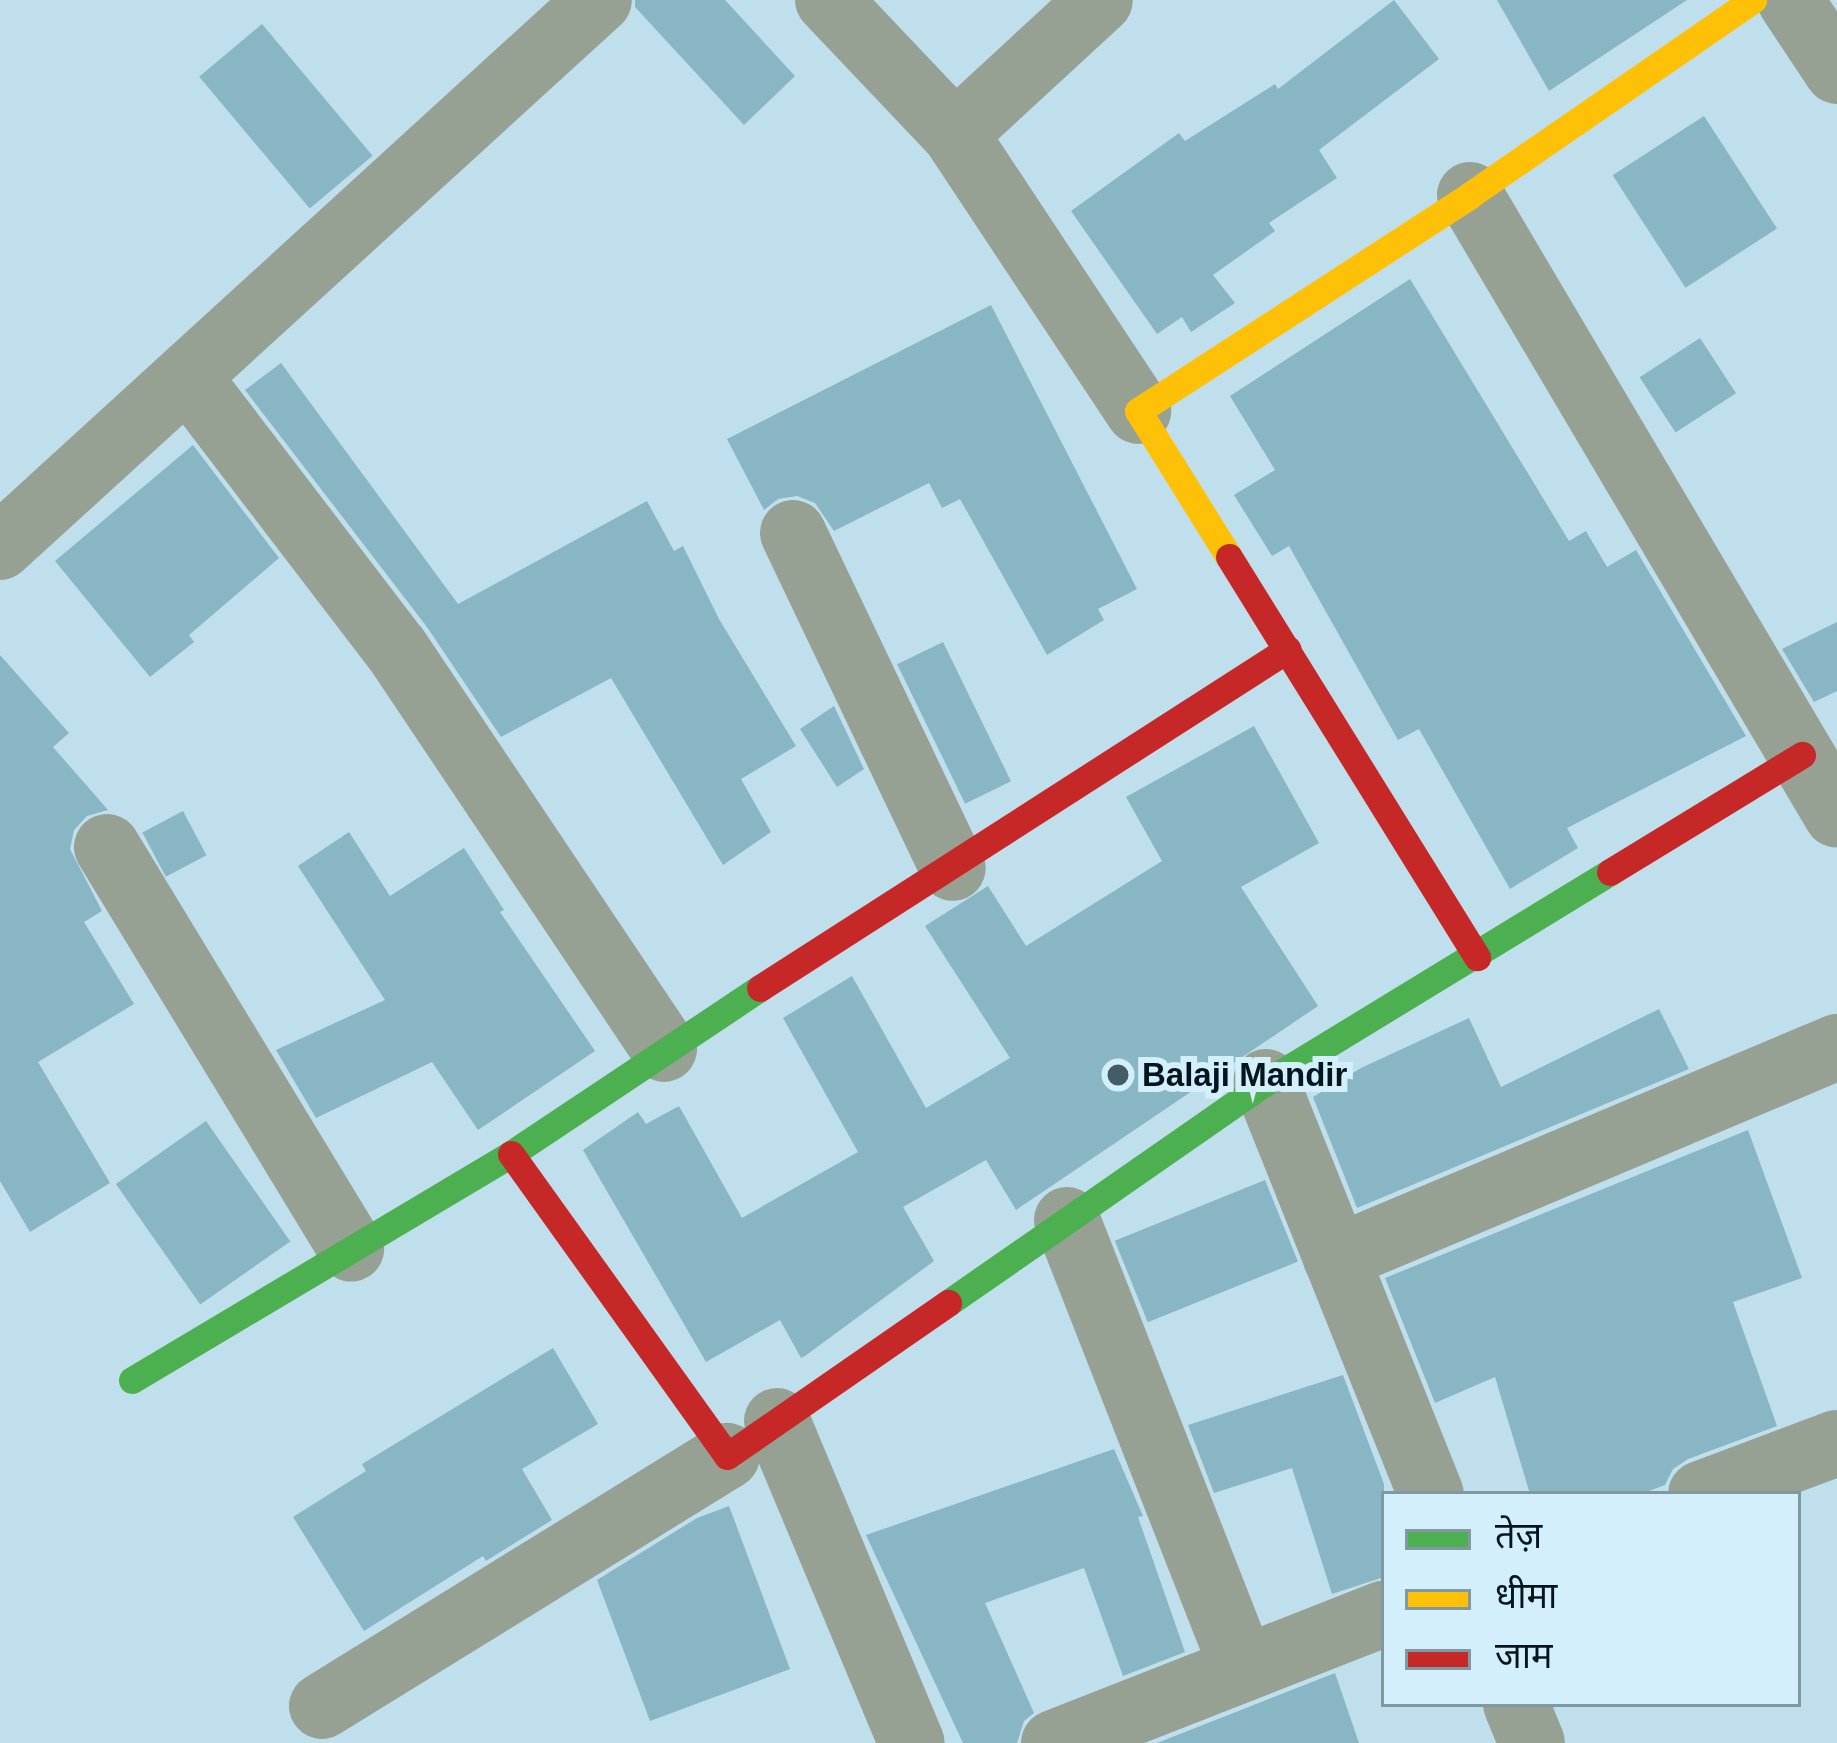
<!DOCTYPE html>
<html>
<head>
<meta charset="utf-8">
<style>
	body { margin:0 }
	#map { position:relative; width:1837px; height:1743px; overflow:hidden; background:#bfdfec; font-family:Helvetica,"Noto Sans Devanagari",sans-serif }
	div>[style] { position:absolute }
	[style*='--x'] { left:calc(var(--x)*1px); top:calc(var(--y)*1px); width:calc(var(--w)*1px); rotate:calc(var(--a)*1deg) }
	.building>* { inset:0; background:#89b6c4; transform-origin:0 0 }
	.street>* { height:66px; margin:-33px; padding:0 33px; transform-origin:33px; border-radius:33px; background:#96a194 }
	.fast>* { height:27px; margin:-13.5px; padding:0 13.5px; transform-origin:13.5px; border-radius:13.5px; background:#4caf50 }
	.slow>* { height:27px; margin:-13.5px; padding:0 13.5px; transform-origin:13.5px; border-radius:13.5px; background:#ffc107 }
	.jam>* { height:27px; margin:-13.5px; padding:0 13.5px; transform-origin:13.5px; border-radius:13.5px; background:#c62828 }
	.dots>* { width:33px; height:33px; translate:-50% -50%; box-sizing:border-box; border:6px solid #d3effb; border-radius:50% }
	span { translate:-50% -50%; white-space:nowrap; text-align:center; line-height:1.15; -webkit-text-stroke:12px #d3effb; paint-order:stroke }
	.poi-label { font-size:33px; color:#01151d; font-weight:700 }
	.left { translate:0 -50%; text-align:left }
	.legend { position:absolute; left:1381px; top:1491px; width:420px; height:216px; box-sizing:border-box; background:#d3effb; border:3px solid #7f98a2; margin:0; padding:15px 21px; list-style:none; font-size:36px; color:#01151d }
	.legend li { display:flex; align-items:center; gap:24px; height:60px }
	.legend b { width:60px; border:3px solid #7f98a2 }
</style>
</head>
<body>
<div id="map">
	<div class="building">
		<div style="clip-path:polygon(635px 0,725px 0,795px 76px,744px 125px,635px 7px)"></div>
		<div style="clip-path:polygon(1394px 0,1439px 59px,1319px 150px,1337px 178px,1269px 223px,1275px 231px,1213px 275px,1235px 303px,1191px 332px,1182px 317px,1157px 334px,1071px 211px,1179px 133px,1185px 141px,1275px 84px,1278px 89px)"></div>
		<div style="clip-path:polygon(1497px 0,1687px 0,1549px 91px)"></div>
		<div style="left:262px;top:24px;width:172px;height:82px;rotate:50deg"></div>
		<div style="left:1704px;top:116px;width:134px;height:109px;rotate:57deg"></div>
		<div style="clip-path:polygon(1410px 279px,1569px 541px,1586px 531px,1607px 567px,1636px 550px,1746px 736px,1567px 828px,1578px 848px,1510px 889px,1419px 729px,1398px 740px,1289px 546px,1272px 556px,1234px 495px,1275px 470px,1230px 396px)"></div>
		<div style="clip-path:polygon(991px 305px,1137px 589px,1098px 609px,1104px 620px,1047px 655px,960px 499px,942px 508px,929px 483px,834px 531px,815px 503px,797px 496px,778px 499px,764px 510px,727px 439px)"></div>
		<div style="left:1700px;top:338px;width:66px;height:72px;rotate:57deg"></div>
		<div style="clip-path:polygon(281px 363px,458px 604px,647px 501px,674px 551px,683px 546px,719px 619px,796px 746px,741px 779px,771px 832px,723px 865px,611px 678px,501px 737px,427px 627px,245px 390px)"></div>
		<div style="clip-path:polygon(193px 445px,279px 558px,189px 635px,194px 642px,150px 677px,55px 561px)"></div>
		<div style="clip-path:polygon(1837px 622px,1837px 691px,1814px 702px,1782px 649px)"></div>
		<div style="left:943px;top:642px;width:155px;height:51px;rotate:64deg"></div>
		<div style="clip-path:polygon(0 655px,69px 733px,53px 747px,108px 810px,87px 816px,74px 830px,70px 849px,102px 911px,84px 922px,134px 1004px,38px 1062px,110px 1183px,30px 1232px,0 1181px)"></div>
		<div style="clip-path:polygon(834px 706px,864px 769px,837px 787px,800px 729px)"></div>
		<div style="clip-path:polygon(1254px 726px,1319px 843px,1241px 887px,1318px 1006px,1016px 1210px,986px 1160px,903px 1207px,934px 1261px,805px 1356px,801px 1358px,780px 1320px,706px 1362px,583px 1150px,638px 1112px,646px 1124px,679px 1106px,742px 1218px,858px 1152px,783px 1018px,852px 976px,926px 1108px,1010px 1058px,925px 926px,988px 886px,1026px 946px,1162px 861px,1126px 797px)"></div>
		<div style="left:183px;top:811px;width:50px;height:46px;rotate:62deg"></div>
		<div style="clip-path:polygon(349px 832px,390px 896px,464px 848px,504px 910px,500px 912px,595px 1051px,478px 1130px,432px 1062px,316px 1118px,276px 1050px,385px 1000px,298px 866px)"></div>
		<div style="clip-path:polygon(1659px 1009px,1689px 1069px,1357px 1208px,1313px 1097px,1361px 1068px,1469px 1018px,1501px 1087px)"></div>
		<div style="left:206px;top:1121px;width:147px;height:110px;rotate:55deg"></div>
		<div style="clip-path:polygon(1748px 1130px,1802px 1278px,1733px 1302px,1777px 1426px,1688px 1459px,1673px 1469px,1665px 1485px,1641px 1494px,1530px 1494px,1495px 1377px,1435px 1403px,1385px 1278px)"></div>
		<div style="left:1265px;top:1180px;width:88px;height:162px;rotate:68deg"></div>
		<div style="clip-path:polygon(553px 1348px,598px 1424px,522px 1469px,552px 1520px,486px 1561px,483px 1556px,364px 1631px,293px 1517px,366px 1471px,362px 1464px)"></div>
		<div style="clip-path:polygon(1343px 1375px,1384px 1484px,1384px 1577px,1332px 1594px,1292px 1468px,1214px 1493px,1188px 1425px)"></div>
		<div style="clip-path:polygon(1114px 1449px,1143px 1516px,1138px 1517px,1185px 1652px,1123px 1676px,1084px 1568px,985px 1603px,1034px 1713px,1024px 1721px,1017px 1743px,963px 1743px,866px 1535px)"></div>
		<div style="clip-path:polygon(729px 1506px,790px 1669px,650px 1721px,597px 1580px,697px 1518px)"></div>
		<div style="clip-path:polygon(1335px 1673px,1359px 1743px,1157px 1743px)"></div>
	</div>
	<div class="street">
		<div style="--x:828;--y:0;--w:185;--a:46.5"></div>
		<div style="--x:955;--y:134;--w:332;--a:56.5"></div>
		<div style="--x:1790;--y:0;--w:85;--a:56.5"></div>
		<div style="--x:955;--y:134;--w:197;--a:-42.7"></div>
		<div style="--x:1470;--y:195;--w:720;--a:59.38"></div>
		<div style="--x:188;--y:377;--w:344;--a:52.6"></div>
		<div style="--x:397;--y:650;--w:480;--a:56.2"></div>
		<div style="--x:793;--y:533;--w:371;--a:64.5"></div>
		<div style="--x:0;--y:547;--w:811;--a:-42.4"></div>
		<div style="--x:107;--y:847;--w:470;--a:58.7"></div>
		<div style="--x:1266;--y:1082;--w:444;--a:68.2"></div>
		<div style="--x:1067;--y:1220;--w:482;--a:68.6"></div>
		<div style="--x:1336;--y:1258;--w:544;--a:-22.84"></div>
		<div style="--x:777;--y:1421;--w:349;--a:67.3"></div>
		<div style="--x:1701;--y:1494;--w:145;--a:-20.6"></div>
		<div style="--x:1516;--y:1704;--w:42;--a:67.7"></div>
		<div style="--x:322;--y:1706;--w:476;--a:-31.7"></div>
		<div style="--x:1054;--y:1743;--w:354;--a:-21.4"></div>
	</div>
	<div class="fast">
		<div style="--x:948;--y:1303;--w:387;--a:-34.8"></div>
		<div style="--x:1266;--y:1082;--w:403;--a:-31.4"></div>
		<div style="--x:132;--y:1380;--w:441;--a:-30.8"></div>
		<div style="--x:511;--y:1154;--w:299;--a:-33.7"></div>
	</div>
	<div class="slow">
		<div style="--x:1229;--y:557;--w:172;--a:-121.9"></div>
		<div style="--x:1138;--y:411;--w:396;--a:-33"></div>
		<div style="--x:1470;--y:195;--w:344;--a:-34.6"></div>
	</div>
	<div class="jam">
		<div style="--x:1229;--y:557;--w:471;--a:58.2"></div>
		<div style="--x:1610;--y:872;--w:225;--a:-31.4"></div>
		<div style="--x:760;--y:988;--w:627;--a:-32.7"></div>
		<div style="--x:511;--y:1154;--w:371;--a:54.4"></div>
		<div style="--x:727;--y:1456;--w:269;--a:-34.7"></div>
	</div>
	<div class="dots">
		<div style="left:1118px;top:1075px;background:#445c65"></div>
	</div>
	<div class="poi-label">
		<span class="left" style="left:1142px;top:1075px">Balaji Mandir</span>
	</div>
	<ul class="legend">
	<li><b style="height:15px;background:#4caf50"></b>तेज़</li>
	<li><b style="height:15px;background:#ffc107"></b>धीमा</li>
	<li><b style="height:15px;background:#c62828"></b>जाम</li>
	</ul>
</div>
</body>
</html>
